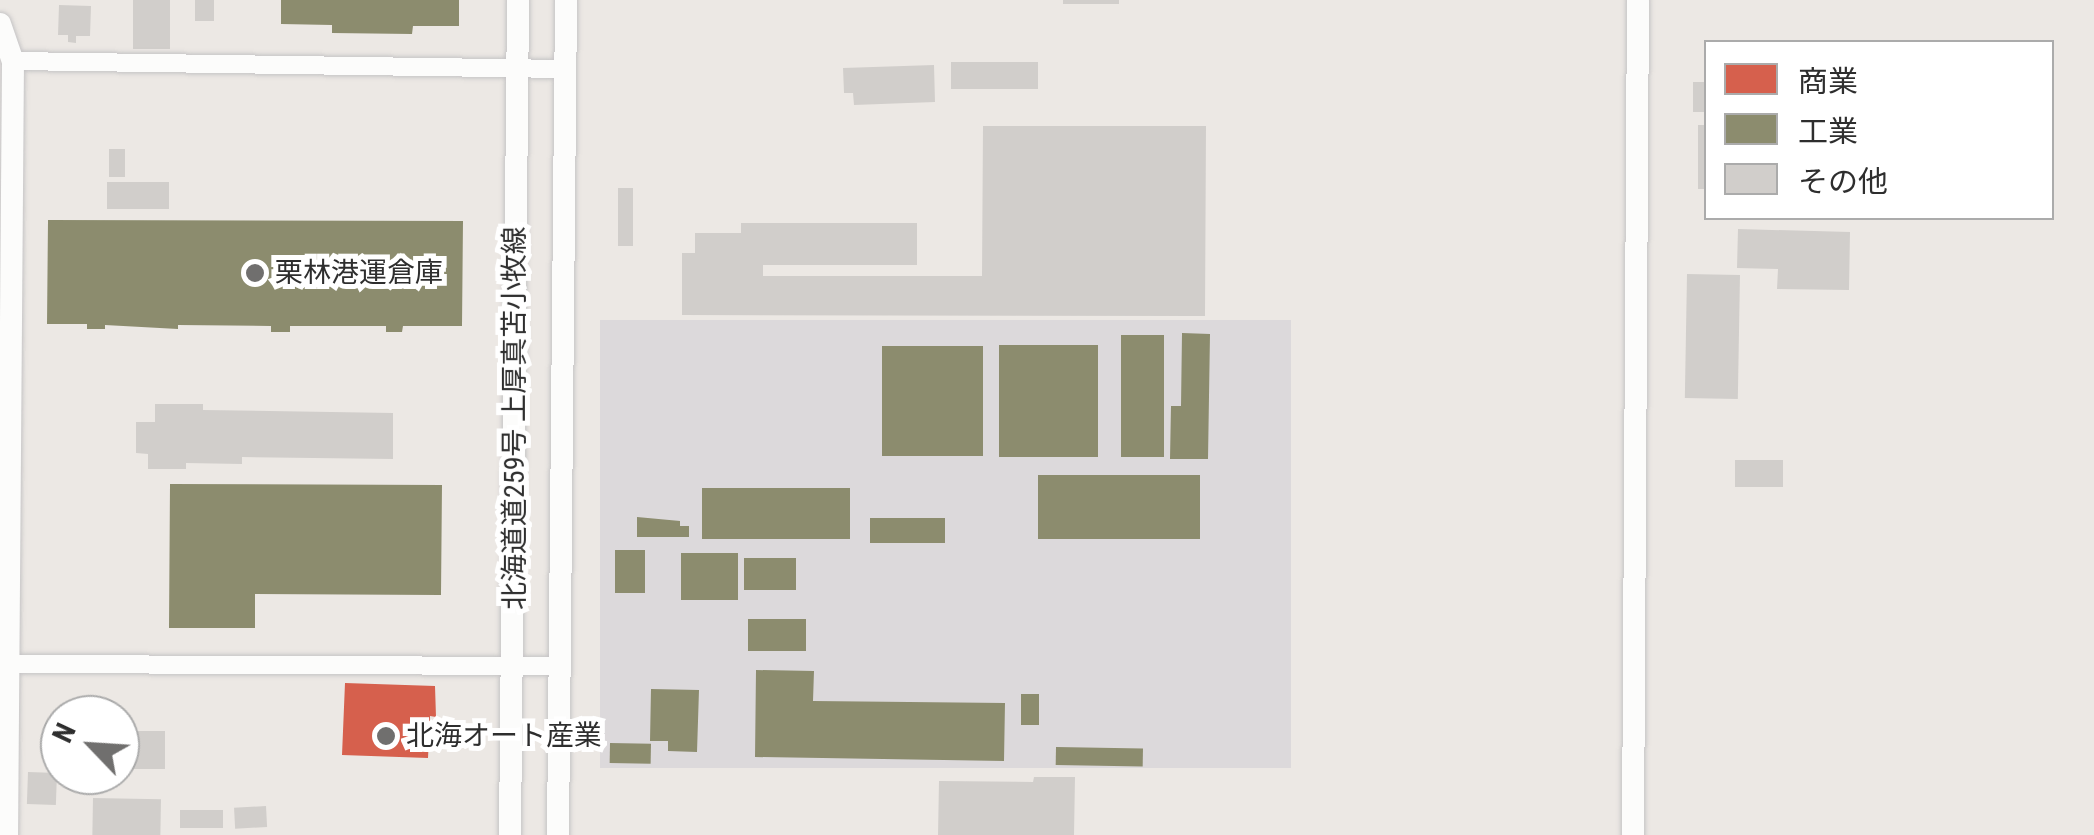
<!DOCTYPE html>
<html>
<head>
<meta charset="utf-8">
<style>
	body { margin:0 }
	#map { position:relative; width:2094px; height:835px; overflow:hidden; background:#ece8e4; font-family:"Roboto Condensed","Noto Sans JP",sans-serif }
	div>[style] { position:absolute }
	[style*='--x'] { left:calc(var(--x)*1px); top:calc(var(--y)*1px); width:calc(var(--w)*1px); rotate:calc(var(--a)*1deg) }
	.industrial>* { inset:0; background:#dcd9db; transform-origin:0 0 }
	.shops>* { inset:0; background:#d6604d }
	.industry>* { inset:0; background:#8c8c6e; transform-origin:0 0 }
	.building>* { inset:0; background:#d1cecb; transform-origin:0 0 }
	.roads { filter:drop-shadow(0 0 2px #c5c4c5) drop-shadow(0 0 2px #c5c4c5) }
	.street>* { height:18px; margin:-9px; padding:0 9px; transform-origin:9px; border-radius:9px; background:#fcfcfb }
	.secondary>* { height:22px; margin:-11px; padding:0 11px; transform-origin:11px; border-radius:11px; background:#fcfcfb }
	.dots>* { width:28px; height:28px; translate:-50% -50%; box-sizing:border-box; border:5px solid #fff; border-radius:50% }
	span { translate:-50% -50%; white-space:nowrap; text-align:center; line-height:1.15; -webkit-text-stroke:10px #fff; paint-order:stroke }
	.poi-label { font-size:28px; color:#2e2e2e }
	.left { translate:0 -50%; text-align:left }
	.street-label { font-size:28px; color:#2e2e2e }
	.legend { position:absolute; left:1704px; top:40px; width:350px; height:180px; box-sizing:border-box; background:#fff; border:2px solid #ababab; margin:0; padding:12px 18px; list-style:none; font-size:30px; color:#2e2e2e }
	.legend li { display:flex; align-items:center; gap:20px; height:50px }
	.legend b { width:50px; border:2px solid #ababab }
	.north { position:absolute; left:40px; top:695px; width:100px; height:100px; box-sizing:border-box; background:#fff; border:2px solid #ababab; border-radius:50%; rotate:295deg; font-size:28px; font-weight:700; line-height:40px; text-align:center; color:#2e2e2e }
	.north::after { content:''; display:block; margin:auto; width:35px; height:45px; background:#706f6e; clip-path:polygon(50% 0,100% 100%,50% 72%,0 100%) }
</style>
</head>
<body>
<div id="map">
	<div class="industrial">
		<div style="left:600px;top:320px;width:691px;height:448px"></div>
	</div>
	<div class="shops">
		<div style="clip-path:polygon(345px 683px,435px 686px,436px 717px,430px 716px,428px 758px,342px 755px)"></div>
	</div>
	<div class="industry">
		<div style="clip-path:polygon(281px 0,459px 0,459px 26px,413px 26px,412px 34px,332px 33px,332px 25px,281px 24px)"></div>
		<div style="clip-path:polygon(48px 220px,463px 221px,462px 326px,403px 326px,402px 332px,386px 332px,386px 326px,290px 326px,290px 332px,271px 332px,271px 326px,178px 325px,178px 329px,105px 325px,105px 329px,87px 329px,87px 324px,47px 324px)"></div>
		<div style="clip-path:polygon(1182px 333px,1210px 334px,1208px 459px,1170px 459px,1171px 406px,1181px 406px)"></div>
		<div style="left:1121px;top:335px;width:43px;height:122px"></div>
		<div style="left:999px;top:345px;width:99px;height:112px"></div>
		<div style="left:983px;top:346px;width:110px;height:101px;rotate:90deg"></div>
		<div style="left:1038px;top:475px;width:162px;height:64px"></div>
		<div style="clip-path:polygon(170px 484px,442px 485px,441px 595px,255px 594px,255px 628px,169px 628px)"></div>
		<div style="left:702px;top:488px;width:148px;height:51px"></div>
		<div style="clip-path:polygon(637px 517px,680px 521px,680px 526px,689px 526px,689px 537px,637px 537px)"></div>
		<div style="left:870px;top:518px;width:75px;height:25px"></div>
		<div style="left:615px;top:550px;width:30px;height:43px"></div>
		<div style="left:681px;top:553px;width:57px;height:47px"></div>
		<div style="left:744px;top:558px;width:52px;height:32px"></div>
		<div style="left:748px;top:619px;width:58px;height:32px"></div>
		<div style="clip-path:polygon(756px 670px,814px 671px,813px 701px,1005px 703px,1004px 761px,755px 757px)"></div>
		<div style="clip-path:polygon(651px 689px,699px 690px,697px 752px,668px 751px,668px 741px,650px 741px)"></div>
		<div style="left:1021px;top:694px;width:18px;height:31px"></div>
		<div style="left:610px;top:743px;width:41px;height:20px;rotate:1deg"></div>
		<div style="left:1056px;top:747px;width:87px;height:18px;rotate:1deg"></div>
	</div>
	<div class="building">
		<div style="left:133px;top:0;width:37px;height:49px"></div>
		<div style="left:195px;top:0;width:19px;height:21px"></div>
		<div style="left:1063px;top:0;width:56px;height:4px"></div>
		<div style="clip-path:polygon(59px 5px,91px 6px,90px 36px,76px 36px,76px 43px,68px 42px,68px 35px,58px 35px)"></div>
		<div style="left:1038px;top:62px;width:27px;height:87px;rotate:90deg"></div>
		<div style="clip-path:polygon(934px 65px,935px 102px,854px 105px,853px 93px,844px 93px,843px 68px)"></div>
		<div style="left:1693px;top:82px;width:13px;height:30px"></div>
		<div style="left:1698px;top:125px;width:8px;height:64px"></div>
		<div style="clip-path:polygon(983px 126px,1206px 126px,1205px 316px,682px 315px,682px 253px,695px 253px,695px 233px,741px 233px,741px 223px,917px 223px,917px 265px,763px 265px,763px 276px,982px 276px)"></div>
		<div style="left:109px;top:149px;width:16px;height:28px"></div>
		<div style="left:107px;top:182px;width:62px;height:27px"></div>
		<div style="left:618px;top:188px;width:15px;height:58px"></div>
		<div style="clip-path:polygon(1738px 229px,1850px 232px,1849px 290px,1777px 289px,1778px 269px,1737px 268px)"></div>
		<div style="left:1687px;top:274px;width:53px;height:124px;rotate:1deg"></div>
		<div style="clip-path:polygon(155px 404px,203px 404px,203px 410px,393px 413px,393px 459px,242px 457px,242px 464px,186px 463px,186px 469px,148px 469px,148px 454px,136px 453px,136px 422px,155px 422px)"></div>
		<div style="left:1735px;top:460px;width:48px;height:27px"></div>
		<div style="left:120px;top:731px;width:45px;height:38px"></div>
		<div style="left:28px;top:772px;width:29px;height:32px;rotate:2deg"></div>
		<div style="clip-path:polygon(1034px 777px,1075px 777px,1074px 835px,938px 835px,939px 781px,1033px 782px)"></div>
		<div style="left:93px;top:798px;width:68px;height:37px;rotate:1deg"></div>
		<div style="left:266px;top:806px;width:21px;height:32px;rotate:87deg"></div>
		<div style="left:223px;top:810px;width:18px;height:43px;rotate:90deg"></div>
	</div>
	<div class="roads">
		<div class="street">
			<div style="--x:13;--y:61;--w:552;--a:0.83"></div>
			<div style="--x:9;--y:664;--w:551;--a:0.21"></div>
		</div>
		<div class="secondary">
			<div style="--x:0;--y:24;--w:39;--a:71"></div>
			<div style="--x:13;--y:61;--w:774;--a:90.44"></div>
			<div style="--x:510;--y:835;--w:835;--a:-89.45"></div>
			<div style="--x:558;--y:835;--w:835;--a:-89.45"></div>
			<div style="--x:1633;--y:835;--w:835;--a:-89.66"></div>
		</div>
	</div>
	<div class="dots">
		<div style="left:255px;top:273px;background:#706f6e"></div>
		<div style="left:386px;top:736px;background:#706f6e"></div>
	</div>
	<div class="poi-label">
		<span class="left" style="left:275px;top:273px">栗林港運倉庫</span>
		<span class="left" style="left:406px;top:736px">北海オート産業</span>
	</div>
	<div class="street-label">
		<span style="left:515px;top:418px;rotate:-90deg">北海道道259号 上厚真苫小牧線</span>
	</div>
	<ul class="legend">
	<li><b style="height:28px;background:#d6604d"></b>商業</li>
	<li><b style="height:28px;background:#8c8c6e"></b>工業</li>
	<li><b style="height:28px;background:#d1cecb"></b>その他</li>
	</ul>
	<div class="north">N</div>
</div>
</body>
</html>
